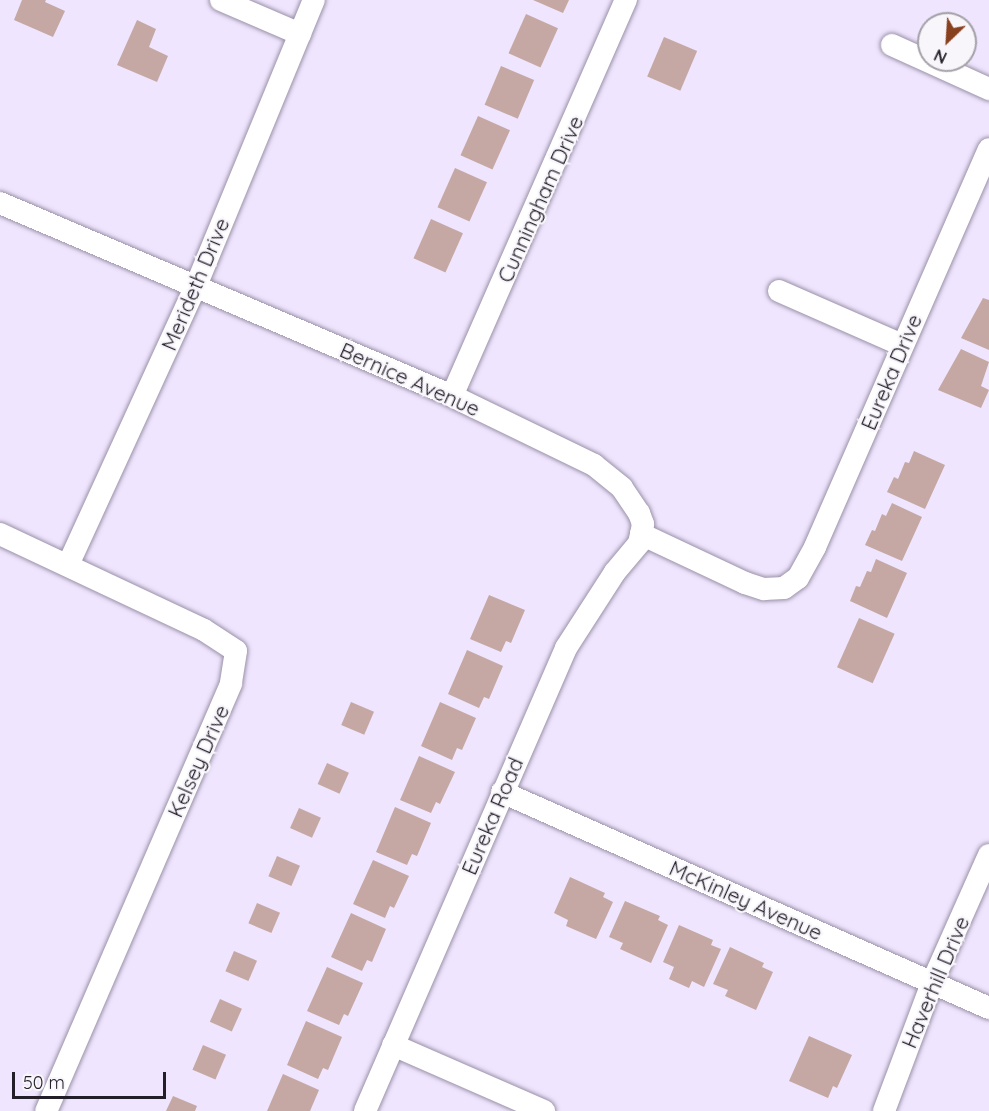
<!DOCTYPE html>
<html>
<head>
<meta charset="utf-8">
<style>
	body { margin:0 }
	#map { position:relative; width:989px; height:1111px; overflow:hidden; background:#efe5fe; font-family:Quicksand,sans-serif }
	div>[style] { position:absolute }
	[style*='--x'] { left:calc(var(--x)*1px); top:calc(var(--y)*1px); width:calc(var(--w)*1px); rotate:calc(var(--a)*1deg) }
	.building>* { inset:0; background:#c5a8a3; transform-origin:0 0 }
	.roads { filter:drop-shadow(0 0 2px #9a91a8) drop-shadow(0 0 2px #9a91a8) }
	.minor>* { height:22px; margin:-11px; padding:0 11px; transform-origin:11px; border-radius:11px; background:#fff }
	span { translate:-50% -50%; white-space:nowrap; text-align:center; line-height:1.15; -webkit-text-stroke:4.5px #f8f6fb; paint-order:stroke }
	.street-label { font-size:21px; color:#231f29 }
	.north { position:absolute; left:917px; top:12px; width:60px; height:60px; box-sizing:border-box; background:#f8f6fb; border:2px solid #a3a0a7; border-radius:50%; rotate:205deg; font-size:16px; font-weight:700; line-height:24px; text-align:center; color:#231f29 }
	.north::after { content:''; display:block; margin:auto; width:21px; height:27px; background:#88401f; clip-path:polygon(50% 0,100% 100%,50% 72%,0 100%) }
	.scale { position:absolute; left:12px; top:1072px; width:154px; height:27px; box-sizing:border-box; border:3px solid #231f29; border-top:0; padding-left:8px; font-size:18px; line-height:21px; white-space:nowrap; color:#231f29; -webkit-text-stroke:4px #f8f6fb; paint-order:stroke }
</style>
</head>
<body>
<div id="map">
	<div class="building">
		<div style="clip-path:polygon(22px 0,46px 0,45px 2px,65px 11px,53px 37px,14px 20px)"></div>
		<div style="clip-path:polygon(533px 0,569px 0,563px 13px)"></div>
		<div style="left:526px;top:14px;width:35px;height:43px;rotate:24deg"></div>
		<div style="clip-path:polygon(137px 20px,156px 29px,149px 47px,168px 56px,157px 82px,117px 65px)"></div>
		<div style="left:664px;top:37px;width:36px;height:43px;rotate:23deg"></div>
		<div style="left:501px;top:66px;width:36px;height:42px;rotate:23deg"></div>
		<div style="left:478px;top:116px;width:35px;height:43px;rotate:24deg"></div>
		<div style="left:455px;top:168px;width:35px;height:43px;rotate:24deg"></div>
		<div style="left:431px;top:219px;width:35px;height:43px;rotate:24deg"></div>
		<div style="clip-path:polygon(983px 298px,989px 300px,989px 350px,961px 338px)"></div>
		<div style="clip-path:polygon(961px 349px,989px 362px,981px 386px,989px 390px,981px 408px,938px 390px)"></div>
		<div style="clip-path:polygon(914px 451px,945px 465px,925px 509px,887px 492px,894px 477px,898px 479px,905px 462px,909px 463px)"></div>
		<div style="clip-path:polygon(892px 503px,922px 517px,902px 561px,865px 545px,872px 530px,875px 531px,882px 514px,886px 516px)"></div>
		<div style="clip-path:polygon(876px 559px,907px 573px,887px 618px,850px 601px,856px 586px,860px 587px,867px 571px,871px 572px)"></div>
		<div style="clip-path:polygon(489px 595px,525px 610px,511px 643px,506px 641px,501px 652px,470px 639px)"></div>
		<div style="left:859px;top:618px;width:39px;height:54px;rotate:24deg"></div>
		<div style="clip-path:polygon(467px 650px,503px 666px,489px 699px,484px 697px,479px 708px,448px 694px)"></div>
		<div style="left:351px;top:702px;width:25px;height:25px;rotate:23deg"></div>
		<div style="clip-path:polygon(440px 702px,476px 718px,462px 750px,457px 748px,452px 760px,421px 746px)"></div>
		<div style="clip-path:polygon(419px 756px,455px 772px,440px 804px,436px 802px,431px 813px,400px 800px)"></div>
		<div style="left:327px;top:763px;width:24px;height:23px;rotate:24deg"></div>
		<div style="clip-path:polygon(395px 807px,431px 823px,417px 856px,412px 854px,407px 865px,376px 852px)"></div>
		<div style="left:299px;top:808px;width:24px;height:22px;rotate:24deg"></div>
		<div style="left:277px;top:856px;width:25px;height:22px;rotate:23deg"></div>
		<div style="clip-path:polygon(373px 860px,409px 876px,394px 908px,390px 906px,385px 918px,353px 904px)"></div>
		<div style="clip-path:polygon(570px 877px,605px 893px,603px 897px,613px 902px,596px 939px,566px 926px,568px 920px,554px 913px)"></div>
		<div style="clip-path:polygon(625px 901px,660px 916px,658px 920px,668px 925px,651px 963px,620px 949px,623px 943px,609px 937px)"></div>
		<div style="left:257px;top:903px;width:25px;height:22px;rotate:23deg"></div>
		<div style="clip-path:polygon(351px 913px,386px 929px,372px 962px,367px 960px,362px 971px,331px 957px)"></div>
		<div style="clip-path:polygon(679px 925px,713px 940px,711px 945px,721px 949px,704px 987px,692px 981px,689px 988px,669px 979px,674px 967px,663px 962px)"></div>
		<div style="clip-path:polygon(730px 947px,764px 963px,762px 967px,773px 972px,756px 1010px,725px 996px,728px 990px,713px 984px)"></div>
		<div style="left:234px;top:951px;width:25px;height:22px;rotate:23deg"></div>
		<div style="clip-path:polygon(327px 967px,363px 983px,348px 1016px,344px 1014px,339px 1025px,307px 1011px)"></div>
		<div style="left:220px;top:999px;width:24px;height:25px;rotate:24deg"></div>
		<div style="clip-path:polygon(306px 1021px,342px 1037px,328px 1070px,323px 1068px,318px 1079px,287px 1065px)"></div>
		<div style="clip-path:polygon(809px 1036px,852px 1055px,837px 1088px,833px 1086px,828px 1098px,789px 1081px)"></div>
		<div style="left:203px;top:1045px;width:25px;height:27px;rotate:23deg"></div>
		<div style="clip-path:polygon(283px 1074px,319px 1090px,310px 1111px,267px 1111px)"></div>
		<div style="clip-path:polygon(173px 1096px,197px 1106px,195px 1111px,166px 1111px)"></div>
	</div>
	<div class="roads">
		<div class="minor">
			<div style="--x:221;--y:0;--w:86;--a:23.3"></div>
			<div style="--x:892;--y:45;--w:107;--a:24.4"></div>
			<div style="--x:0;--y:203;--w:491;--a:23.1"></div>
			<div style="--x:452;--y:396;--w:158;--a:25.9"></div>
			<div style="--x:594;--y:465;--w:36;--a:39"></div>
			<div style="--x:622;--y:488;--w:30;--a:56"></div>
			<div style="--x:639;--y:513;--w:12;--a:70"></div>
			<div style="--x:643;--y:524;--w:10;--a:101"></div>
			<div style="--x:641;--y:534;--w:115;--a:25.2"></div>
			<div style="--x:745;--y:583;--w:20;--a:18"></div>
			<div style="--x:764;--y:589;--w:20;--a:-3"></div>
			<div style="--x:784;--y:588;--w:17;--a:-36"></div>
			<div style="--x:798;--y:578;--w:35;--a:-61"></div>
			<div style="--x:815;--y:547;--w:434;--a:-66.4"></div>
			<div style="--x:779;--y:291;--w:134;--a:23.7"></div>
			<div style="--x:452;--y:396;--w:433;--a:-66.3"></div>
			<div style="--x:0;--y:534;--w:225;--a:25.2"></div>
			<div style="--x:204;--y:630;--w:38;--a:33"></div>
			<div style="--x:236;--y:651;--w:33;--a:99"></div>
			<div style="--x:231;--y:684;--w:465;--a:113.4"></div>
			<div style="--x:68;--y:565;--w:307;--a:-65.4"></div>
			<div style="--x:196;--y:286;--w:309;--a:-67.6"></div>
			<div style="--x:502;--y:792;--w:533;--a:23.92"></div>
			<div style="--x:393;--y:1045;--w:165;--a:23.6"></div>
			<div style="--x:365;--y:1111;--w:505;--a:-66.53"></div>
			<div style="--x:566;--y:648;--w:90;--a:-57.2"></div>
			<div style="--x:615;--y:572;--w:38;--a:-50"></div>
			<div style="--x:639;--y:543;--w:9;--a:-77"></div>
			<div style="--x:884;--y:1111;--w:137;--a:-69.4"></div>
			<div style="--x:932;--y:983;--w:140;--a:-66"></div>
		</div>
	</div>
	<div class="street-label">
		<span style="left:540px;top:199px;rotate:-66deg">Cunningham Drive</span>
		<span style="left:195px;top:284px;rotate:-67deg">Merideth Drive</span>
		<span style="left:891px;top:372px;rotate:-67deg">Eureka Drive</span>
		<span style="left:410px;top:379px;rotate:24deg">Bernice Avenue</span>
		<span style="left:198px;top:761px;rotate:-66deg">Kelsey Drive</span>
		<span style="left:492px;top:816px;rotate:-67deg">Eureka Road</span>
		<span style="left:746px;top:900px;rotate:24deg">McKinley Avenue</span>
		<span style="left:935px;top:982px;rotate:-67deg">Haverhill Drive</span>
	</div>
	<div class="north">N</div>
	<div class="scale">50 m</div>
</div>
</body>
</html>
